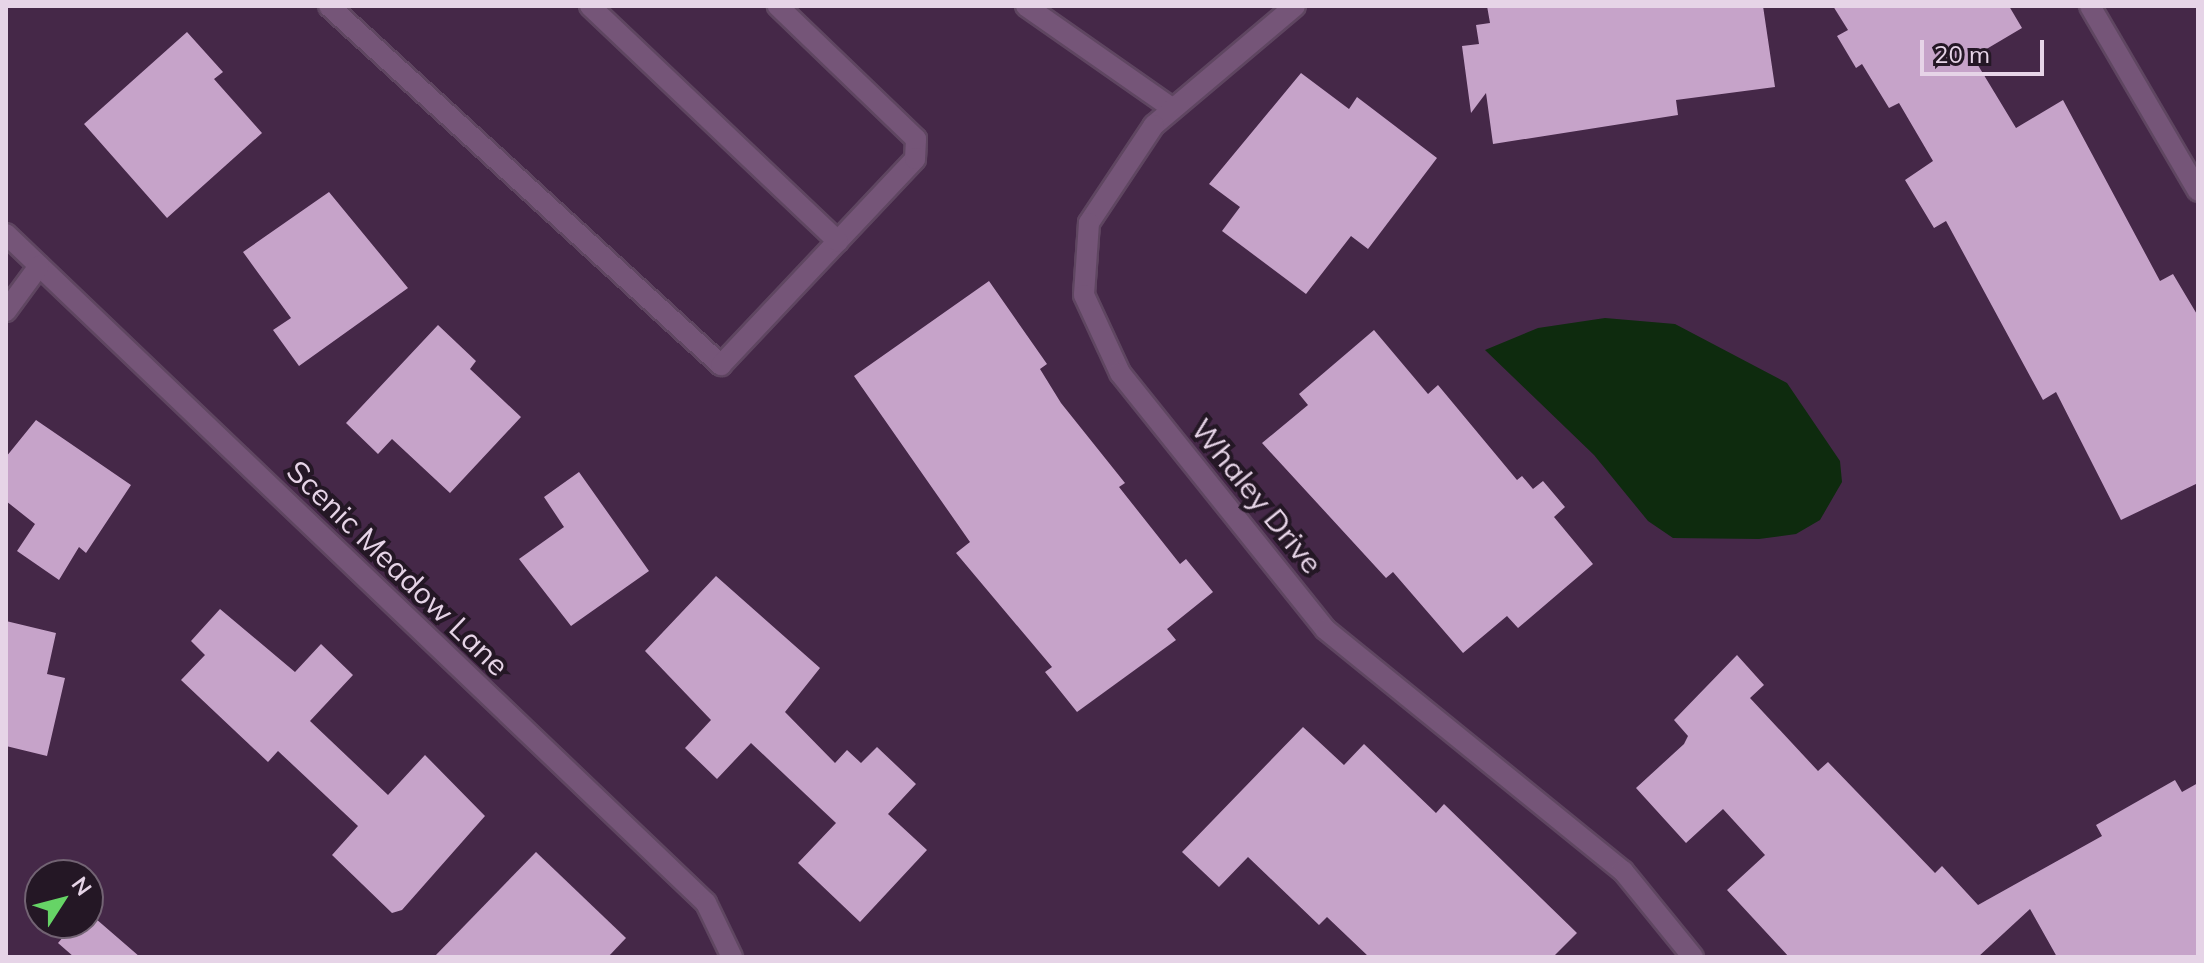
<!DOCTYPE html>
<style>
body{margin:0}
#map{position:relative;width:2204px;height:963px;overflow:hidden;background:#452848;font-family:Mulish,sans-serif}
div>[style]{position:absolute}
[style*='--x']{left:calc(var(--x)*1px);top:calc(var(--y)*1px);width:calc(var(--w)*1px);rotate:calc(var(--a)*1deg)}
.water>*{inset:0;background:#0e2b0e}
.building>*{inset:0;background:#c6a3c9}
.roads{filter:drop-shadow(2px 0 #5f4661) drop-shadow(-2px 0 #5f4661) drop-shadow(0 2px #5f4661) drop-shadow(0 -2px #5f4661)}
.service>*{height:20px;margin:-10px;padding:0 10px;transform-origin:10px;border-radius:10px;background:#755578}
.minor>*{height:20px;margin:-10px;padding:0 10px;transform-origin:10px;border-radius:10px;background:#755578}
span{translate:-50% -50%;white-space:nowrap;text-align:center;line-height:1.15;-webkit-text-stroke:8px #241725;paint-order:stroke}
.street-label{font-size:30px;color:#e6d4e7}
.frame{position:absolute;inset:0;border:8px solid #e6d4e7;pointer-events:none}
.north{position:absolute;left:24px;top:859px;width:80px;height:80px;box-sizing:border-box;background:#241725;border:2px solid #726373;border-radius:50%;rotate:54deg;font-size:22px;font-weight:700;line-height:32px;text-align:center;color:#e6d4e7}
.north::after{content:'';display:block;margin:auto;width:28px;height:36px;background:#66d466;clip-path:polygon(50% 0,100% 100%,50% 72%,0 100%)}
.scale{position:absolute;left:1920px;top:40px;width:124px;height:36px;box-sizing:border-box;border:4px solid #e6d4e7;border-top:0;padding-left:10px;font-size:24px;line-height:28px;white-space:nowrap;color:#e6d4e7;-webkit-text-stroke:6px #241725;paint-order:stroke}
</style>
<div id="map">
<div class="water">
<div style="clip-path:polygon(1605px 318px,1675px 324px,1787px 383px,1840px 461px,1842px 482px,1820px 520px,1796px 534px,1759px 539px,1673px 538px,1648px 521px,1594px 455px,1485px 350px,1538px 328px)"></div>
</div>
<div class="building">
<div style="clip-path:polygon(1487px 6px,1763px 6px,1775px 87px,1676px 100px,1678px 115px,1493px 144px,1486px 93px,1471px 113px,1462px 46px,1479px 44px,1476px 25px,1490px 23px)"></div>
<div style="clip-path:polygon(1833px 6px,2009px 6px,2022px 28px,1973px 57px,2016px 128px,2063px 100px,2160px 281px,2173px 274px,2198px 316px,2198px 483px,2121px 520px,2056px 392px,2043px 400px,1946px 221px,1934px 228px,1905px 180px,1933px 161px,1899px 103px,1889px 108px,1862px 64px,1856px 68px,1837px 36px,1848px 30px)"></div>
<div style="clip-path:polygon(187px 32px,223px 72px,214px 79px,262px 133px,167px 218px,84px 124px)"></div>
<div style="clip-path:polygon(1301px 73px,1349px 109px,1357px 97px,1437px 158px,1368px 249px,1351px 236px,1306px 294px,1222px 231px,1240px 207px,1209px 184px)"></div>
<div style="clip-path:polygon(329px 192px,408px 288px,299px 366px,273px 330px,291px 318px,243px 252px)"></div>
<div style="clip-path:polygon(989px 281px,1047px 364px,1040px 369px,1061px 403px,1125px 483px,1119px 487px,1180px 564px,1186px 559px,1213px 592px,1167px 629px,1176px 640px,1077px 712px,1045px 672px,1052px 667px,956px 553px,970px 542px,854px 376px)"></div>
<div style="clip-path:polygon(438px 325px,476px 361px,470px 369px,521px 417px,450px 493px,392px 439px,378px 454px,346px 423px)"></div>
<div style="clip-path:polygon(1374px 330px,1428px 394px,1438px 385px,1517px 480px,1522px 476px,1533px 489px,1543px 481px,1565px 507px,1554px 517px,1593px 564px,1518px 628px,1507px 616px,1463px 653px,1393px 572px,1386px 578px,1262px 443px,1308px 405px,1299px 394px)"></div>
<div style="clip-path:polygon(36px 420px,131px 485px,86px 553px,79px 547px,59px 580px,17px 551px,35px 524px,6px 501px,6px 457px)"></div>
<div style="clip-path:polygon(579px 472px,649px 571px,571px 626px,519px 559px,564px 527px,544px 497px)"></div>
<div style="clip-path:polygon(716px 576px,820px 668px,785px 712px,835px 763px,847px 750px,861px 763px,877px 747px,916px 784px,888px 814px,927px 850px,860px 922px,798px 863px,836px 823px,751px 743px,717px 779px,685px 748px,711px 720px,645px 651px)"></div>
<div style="clip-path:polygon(220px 609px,295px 672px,321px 644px,353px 675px,310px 721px,388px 795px,425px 755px,485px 816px,402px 910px,392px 913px,332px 855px,358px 826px,278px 751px,268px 762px,181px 680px,205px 655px,191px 641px)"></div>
<div style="clip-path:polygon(6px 621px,56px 633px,47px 674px,65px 678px,47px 756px,6px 746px)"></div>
<div style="clip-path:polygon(1737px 655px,1764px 685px,1750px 698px,1818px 771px,1828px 762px,1935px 873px,1942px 866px,1978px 905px,2102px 836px,2096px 825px,2175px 780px,2182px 792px,2198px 783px,2198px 957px,2057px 957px,2030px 909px,1978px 957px,1789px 957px,1727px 890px,1765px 855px,1723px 809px,1686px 843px,1636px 788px,1684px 744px,1688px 736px,1674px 720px)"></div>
<div style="clip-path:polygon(1303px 727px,1344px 765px,1364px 744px,1436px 813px,1444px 804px,1577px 933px,1553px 957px,1369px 957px,1327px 917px,1319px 925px,1248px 857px,1219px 887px,1182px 852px)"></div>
<div style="clip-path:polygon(536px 852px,626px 938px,608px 957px,434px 957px)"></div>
<div style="clip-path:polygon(88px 912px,140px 957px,74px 957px,58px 943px,75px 923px,88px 923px)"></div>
</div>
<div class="roads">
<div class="service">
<div style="--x:329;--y:6;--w:532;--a:42.48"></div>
<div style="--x:721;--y:365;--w:283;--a:-46.7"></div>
<div style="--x:915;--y:159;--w:20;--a:-87"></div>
<div style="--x:916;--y:139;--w:192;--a:-136.1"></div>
<div style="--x:590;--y:6;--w:342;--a:43.5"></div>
<div style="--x:1026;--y:6;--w:179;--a:35"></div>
</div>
<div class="minor">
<div style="--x:1295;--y:6;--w:185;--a:139.8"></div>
<div style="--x:1154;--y:125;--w:118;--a:123.6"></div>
<div style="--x:1089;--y:223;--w:72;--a:94"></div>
<div style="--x:1084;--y:295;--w:86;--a:65.2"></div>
<div style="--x:1120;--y:373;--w:328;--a:51.3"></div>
<div style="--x:1325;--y:629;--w:384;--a:39.1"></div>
<div style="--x:1623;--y:871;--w:111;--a:50.9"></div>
<div style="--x:2090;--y:6;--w:214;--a:59.7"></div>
<div style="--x:6;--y:234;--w:968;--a:43.7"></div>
<div style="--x:706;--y:903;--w:60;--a:64.3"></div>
<div style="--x:6;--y:311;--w:56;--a:-53.7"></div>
</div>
</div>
<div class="street-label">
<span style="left:1257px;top:496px;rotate:51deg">Whaley Drive</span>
<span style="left:398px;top:568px;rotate:44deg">Scenic Meadow Lane</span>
</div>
<div class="frame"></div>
<div class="north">N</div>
<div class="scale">20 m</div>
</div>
